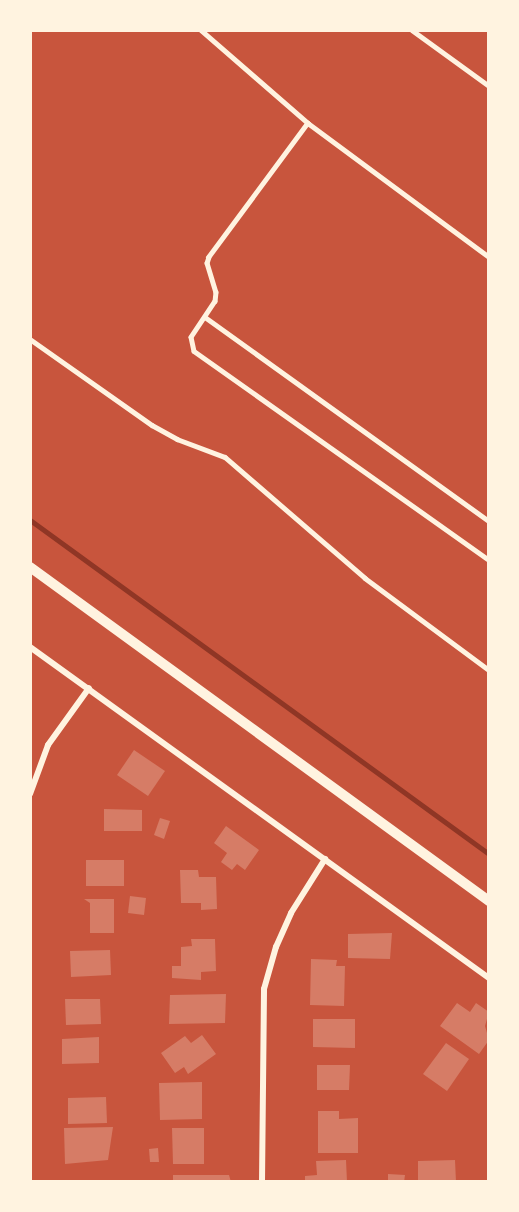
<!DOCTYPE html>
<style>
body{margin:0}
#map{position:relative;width:519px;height:1212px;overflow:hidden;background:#c8553d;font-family:Quicksand,sans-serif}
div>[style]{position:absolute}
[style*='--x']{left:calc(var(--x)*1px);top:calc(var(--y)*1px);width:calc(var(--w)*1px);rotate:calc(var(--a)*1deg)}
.stream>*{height:5px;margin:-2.5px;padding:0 2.5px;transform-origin:2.5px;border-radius:2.5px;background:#8f3625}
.building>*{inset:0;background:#d67c66}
.service>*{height:4.5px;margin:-2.25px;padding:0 2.25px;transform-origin:2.25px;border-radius:2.25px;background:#fff3e0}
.minor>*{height:6px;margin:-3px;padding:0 3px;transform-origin:3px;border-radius:3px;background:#fff3e0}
.tertiary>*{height:10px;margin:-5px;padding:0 5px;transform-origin:5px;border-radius:5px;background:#fff3e0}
span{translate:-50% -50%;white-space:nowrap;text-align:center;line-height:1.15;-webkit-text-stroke:6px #fff3e0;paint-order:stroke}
.frame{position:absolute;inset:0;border:32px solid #fff3e0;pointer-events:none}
</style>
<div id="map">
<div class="stream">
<div style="--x:30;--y:520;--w:568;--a:36.04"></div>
</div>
<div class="building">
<div style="clip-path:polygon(134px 750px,165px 771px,148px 796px,117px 775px)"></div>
<div style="clip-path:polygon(104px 809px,142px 810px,142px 831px,104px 831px)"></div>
<div style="clip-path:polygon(160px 818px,170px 821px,164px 839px,154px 835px)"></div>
<div style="clip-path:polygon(226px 826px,259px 850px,245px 870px,237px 864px,232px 870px,221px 862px,227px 853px,214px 843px)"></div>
<div style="clip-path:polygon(86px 860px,124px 860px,124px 886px,86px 886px)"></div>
<div style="clip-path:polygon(180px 870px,198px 870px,199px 877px,216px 877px,217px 909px,201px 910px,201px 903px,181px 903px)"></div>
<div style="clip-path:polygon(130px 896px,146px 898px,144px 915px,128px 913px)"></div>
<div style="clip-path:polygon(84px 899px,114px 899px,114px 933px,90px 933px,90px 903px)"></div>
<div style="clip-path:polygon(392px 933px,390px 959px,348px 958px,348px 934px)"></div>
<div style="clip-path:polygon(191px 939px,215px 939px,216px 971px,201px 972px,201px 980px,172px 978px,172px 966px,181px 966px,181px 947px,192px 946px)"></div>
<div style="clip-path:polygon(110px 950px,111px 975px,71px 977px,70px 951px)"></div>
<div style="clip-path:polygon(311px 959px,337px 960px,336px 966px,345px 966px,344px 1006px,310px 1005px)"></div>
<div style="clip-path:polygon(226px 994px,225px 1023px,169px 1024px,170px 995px)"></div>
<div style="clip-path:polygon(65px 999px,100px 999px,101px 1024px,66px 1025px)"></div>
<div style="clip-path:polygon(457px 1003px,470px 1012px,476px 1003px,489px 1012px,485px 1026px,489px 1040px,479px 1054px,440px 1026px)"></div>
<div style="clip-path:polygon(313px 1019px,355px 1019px,355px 1048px,313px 1047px)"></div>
<div style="clip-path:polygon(202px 1035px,216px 1054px,188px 1074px,184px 1067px,175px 1073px,161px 1053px,185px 1036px,191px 1043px)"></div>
<div style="clip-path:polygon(99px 1037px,99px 1063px,62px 1064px,62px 1039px)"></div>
<div style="clip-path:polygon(446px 1043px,469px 1059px,447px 1091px,423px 1074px)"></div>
<div style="clip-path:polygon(317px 1065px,350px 1065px,349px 1090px,317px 1090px)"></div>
<div style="clip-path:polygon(202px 1082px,202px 1119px,160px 1120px,159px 1083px)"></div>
<div style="clip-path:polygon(106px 1097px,107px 1123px,68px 1124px,68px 1098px)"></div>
<div style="clip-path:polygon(318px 1111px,339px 1111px,339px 1119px,358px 1118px,358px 1153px,318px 1153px)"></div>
<div style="clip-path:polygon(113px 1127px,108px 1160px,65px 1164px,64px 1128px)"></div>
<div style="clip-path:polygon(172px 1128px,204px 1128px,204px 1164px,173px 1164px)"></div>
<div style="clip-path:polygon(158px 1148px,159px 1162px,150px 1162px,149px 1149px)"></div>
<div style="clip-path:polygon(346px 1160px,347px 1182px,305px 1182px,305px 1176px,317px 1175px,316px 1161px)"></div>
<div style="clip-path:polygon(455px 1160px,456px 1182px,418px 1182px,418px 1161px)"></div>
<div style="clip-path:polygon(388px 1174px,405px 1175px,404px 1182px,388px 1182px)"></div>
<div style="clip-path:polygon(173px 1175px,229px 1175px,231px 1182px,173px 1182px)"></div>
</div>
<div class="service">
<div style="--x:201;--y:30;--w:142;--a:41"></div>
<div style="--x:308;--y:123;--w:167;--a:126.5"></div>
<div style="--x:209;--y:257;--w:6;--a:108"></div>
<div style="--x:207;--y:263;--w:30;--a:73"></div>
<div style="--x:216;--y:292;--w:9;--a:96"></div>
<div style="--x:215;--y:301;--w:43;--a:123.7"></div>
<div style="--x:191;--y:337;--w:14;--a:78"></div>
<div style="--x:194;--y:351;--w:362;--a:35.3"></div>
<div style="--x:412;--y:30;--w:95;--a:36"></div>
<div style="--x:308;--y:123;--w:225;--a:36.5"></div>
<div style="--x:205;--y:317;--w:350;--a:35.7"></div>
<div style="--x:30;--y:339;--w:149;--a:35.2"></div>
<div style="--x:152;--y:425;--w:29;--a:29"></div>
<div style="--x:177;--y:439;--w:51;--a:20.6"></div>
<div style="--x:225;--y:457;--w:185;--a:40.8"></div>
<div style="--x:365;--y:578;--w:154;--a:36.6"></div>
</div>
<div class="minor">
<div style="--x:30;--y:647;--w:566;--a:35.8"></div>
<div style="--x:30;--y:794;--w:52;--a:-69.8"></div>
<div style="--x:48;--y:745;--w:70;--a:-54.3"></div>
<div style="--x:262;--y:1182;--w:193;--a:-89.4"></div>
<div style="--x:264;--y:989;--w:44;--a:-74.1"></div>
<div style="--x:276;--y:947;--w:37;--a:-66"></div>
<div style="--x:291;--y:913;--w:64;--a:-57.8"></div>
</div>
<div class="tertiary">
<div style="--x:30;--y:567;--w:568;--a:36.04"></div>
</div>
<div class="frame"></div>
</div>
